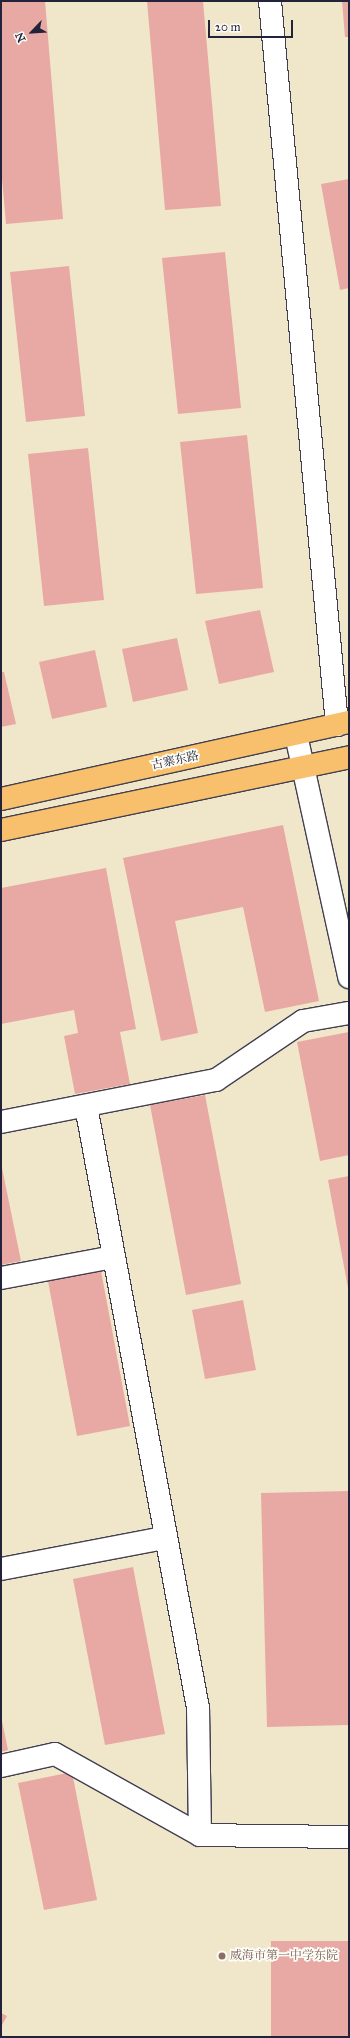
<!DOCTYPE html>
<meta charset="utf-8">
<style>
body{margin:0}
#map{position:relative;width:350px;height:2038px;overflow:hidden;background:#f0e6ca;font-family:"IM FELL Great Primer","Noto Serif SC",serif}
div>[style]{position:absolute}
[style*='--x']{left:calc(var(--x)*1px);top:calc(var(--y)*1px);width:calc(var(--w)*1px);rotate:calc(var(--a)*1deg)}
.building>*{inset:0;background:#e8a9a5}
.roads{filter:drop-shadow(1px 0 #413f50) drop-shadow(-1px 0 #413f50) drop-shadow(0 1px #413f50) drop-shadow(0 -1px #413f50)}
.minor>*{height:22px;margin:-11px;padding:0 11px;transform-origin:11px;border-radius:11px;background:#fff}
.major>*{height:22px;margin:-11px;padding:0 11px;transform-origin:11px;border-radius:11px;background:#f8bf6c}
.dots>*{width:11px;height:11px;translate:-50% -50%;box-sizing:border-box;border:2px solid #fdfcf7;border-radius:50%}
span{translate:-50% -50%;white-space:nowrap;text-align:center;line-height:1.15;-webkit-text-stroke:3.5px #fdfcf7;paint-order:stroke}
.street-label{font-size:12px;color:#22223b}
.education-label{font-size:12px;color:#785e54}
.left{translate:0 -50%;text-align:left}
.frame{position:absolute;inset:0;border:2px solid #22223b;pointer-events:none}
.north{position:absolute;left:12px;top:12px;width:40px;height:40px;-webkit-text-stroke:3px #fdfcf7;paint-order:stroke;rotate:245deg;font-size:11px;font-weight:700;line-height:16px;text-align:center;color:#22223b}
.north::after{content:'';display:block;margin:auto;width:14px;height:18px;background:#22223b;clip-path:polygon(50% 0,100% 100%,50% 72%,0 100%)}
.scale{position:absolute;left:208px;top:20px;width:85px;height:18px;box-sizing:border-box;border:2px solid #22223b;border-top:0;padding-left:5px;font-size:12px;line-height:14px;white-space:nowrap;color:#22223b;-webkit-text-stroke:3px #fdfcf7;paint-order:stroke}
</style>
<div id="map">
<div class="building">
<div style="clip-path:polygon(1px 1px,45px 1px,63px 219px,6px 224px,1px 167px)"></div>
<div style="clip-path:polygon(147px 1px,203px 1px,221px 206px,165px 210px)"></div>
<div style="clip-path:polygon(342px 1px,349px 1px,349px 37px,345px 37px)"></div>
<div style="clip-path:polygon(349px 179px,349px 288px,340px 290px,321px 184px)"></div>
<div style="clip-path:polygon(225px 252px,241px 408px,178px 414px,162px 258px)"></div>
<div style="clip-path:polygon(69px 266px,85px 416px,26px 422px,10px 272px)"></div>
<div style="clip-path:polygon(247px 435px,263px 588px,196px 594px,180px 442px)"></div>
<div style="clip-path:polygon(88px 448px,104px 600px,44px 606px,28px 454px)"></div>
<div style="clip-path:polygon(260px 610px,274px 672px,219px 684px,205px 621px)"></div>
<div style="clip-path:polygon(177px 638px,188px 690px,133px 702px,122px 649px)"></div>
<div style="clip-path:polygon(95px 650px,107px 707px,52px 719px,39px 662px)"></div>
<div style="clip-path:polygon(1px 672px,4px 672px,16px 724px,1px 727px)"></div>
<div style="clip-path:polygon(283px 825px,319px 1001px,265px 1012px,243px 907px,175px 921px,198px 1033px,161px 1041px,123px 858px)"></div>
<div style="clip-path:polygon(106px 868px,136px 1029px,120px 1032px,130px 1084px,75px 1094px,64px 1036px,78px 1033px,74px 1010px,1px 1024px,1px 888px)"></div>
<div style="clip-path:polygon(349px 1032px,349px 1155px,320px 1161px,297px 1042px)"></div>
<div style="clip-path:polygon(205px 1095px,241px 1284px,186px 1295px,150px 1105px)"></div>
<div style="clip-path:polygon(1px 1163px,21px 1261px,1px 1265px)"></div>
<div style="clip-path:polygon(349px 1176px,349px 1287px,348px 1288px,328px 1180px)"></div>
<div style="clip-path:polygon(101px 1271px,130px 1426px,77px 1436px,48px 1281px)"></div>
<div style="clip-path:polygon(243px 1300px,256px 1370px,205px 1379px,192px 1310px)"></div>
<div style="clip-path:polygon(349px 1491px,349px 1725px,267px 1727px,261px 1493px)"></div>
<div style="clip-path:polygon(133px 1567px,165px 1734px,105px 1745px,73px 1579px)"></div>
<div style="clip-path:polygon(1px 1716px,8px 1750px,1px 1752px)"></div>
<div style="clip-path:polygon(72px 1772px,97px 1900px,44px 1910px,18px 1783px)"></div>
<div style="clip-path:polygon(271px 1941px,349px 1941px,349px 2037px,271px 2037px)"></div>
<div style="clip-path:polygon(1px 2013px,7px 2016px,1px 2027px)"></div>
</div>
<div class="roads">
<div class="minor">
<div style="--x:270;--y:1;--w:727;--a:84.71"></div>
<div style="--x:296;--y:735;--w:248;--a:77.6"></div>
<div style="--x:86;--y:1106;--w:612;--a:79.46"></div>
<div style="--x:198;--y:1708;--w:127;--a:89.1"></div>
<div style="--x:1;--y:1122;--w:219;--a:-11.1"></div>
<div style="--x:216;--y:1080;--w:105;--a:-34.1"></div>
<div style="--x:303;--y:1021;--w:47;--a:-9.9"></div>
<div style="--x:1;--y:1278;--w:114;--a:-10.6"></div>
<div style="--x:1;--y:1569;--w:166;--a:-10.8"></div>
<div style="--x:1;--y:1766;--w:55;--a:-12.5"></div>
<div style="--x:55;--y:1754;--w:166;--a:29.2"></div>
<div style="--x:200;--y:1835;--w:149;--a:0.8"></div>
</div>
<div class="major">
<div style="--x:1;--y:799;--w:356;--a:-12.5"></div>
<div style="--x:1;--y:830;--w:356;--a:-11.8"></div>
</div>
</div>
<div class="dots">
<div style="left:222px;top:1956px;background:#8d6e63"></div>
</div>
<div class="street-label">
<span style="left:175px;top:761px;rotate:-12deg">古寨东路</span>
</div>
<div class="education-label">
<span class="left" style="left:230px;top:1956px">威海市第一中学东院</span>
</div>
<div class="frame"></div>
<div class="north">N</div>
<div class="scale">20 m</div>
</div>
